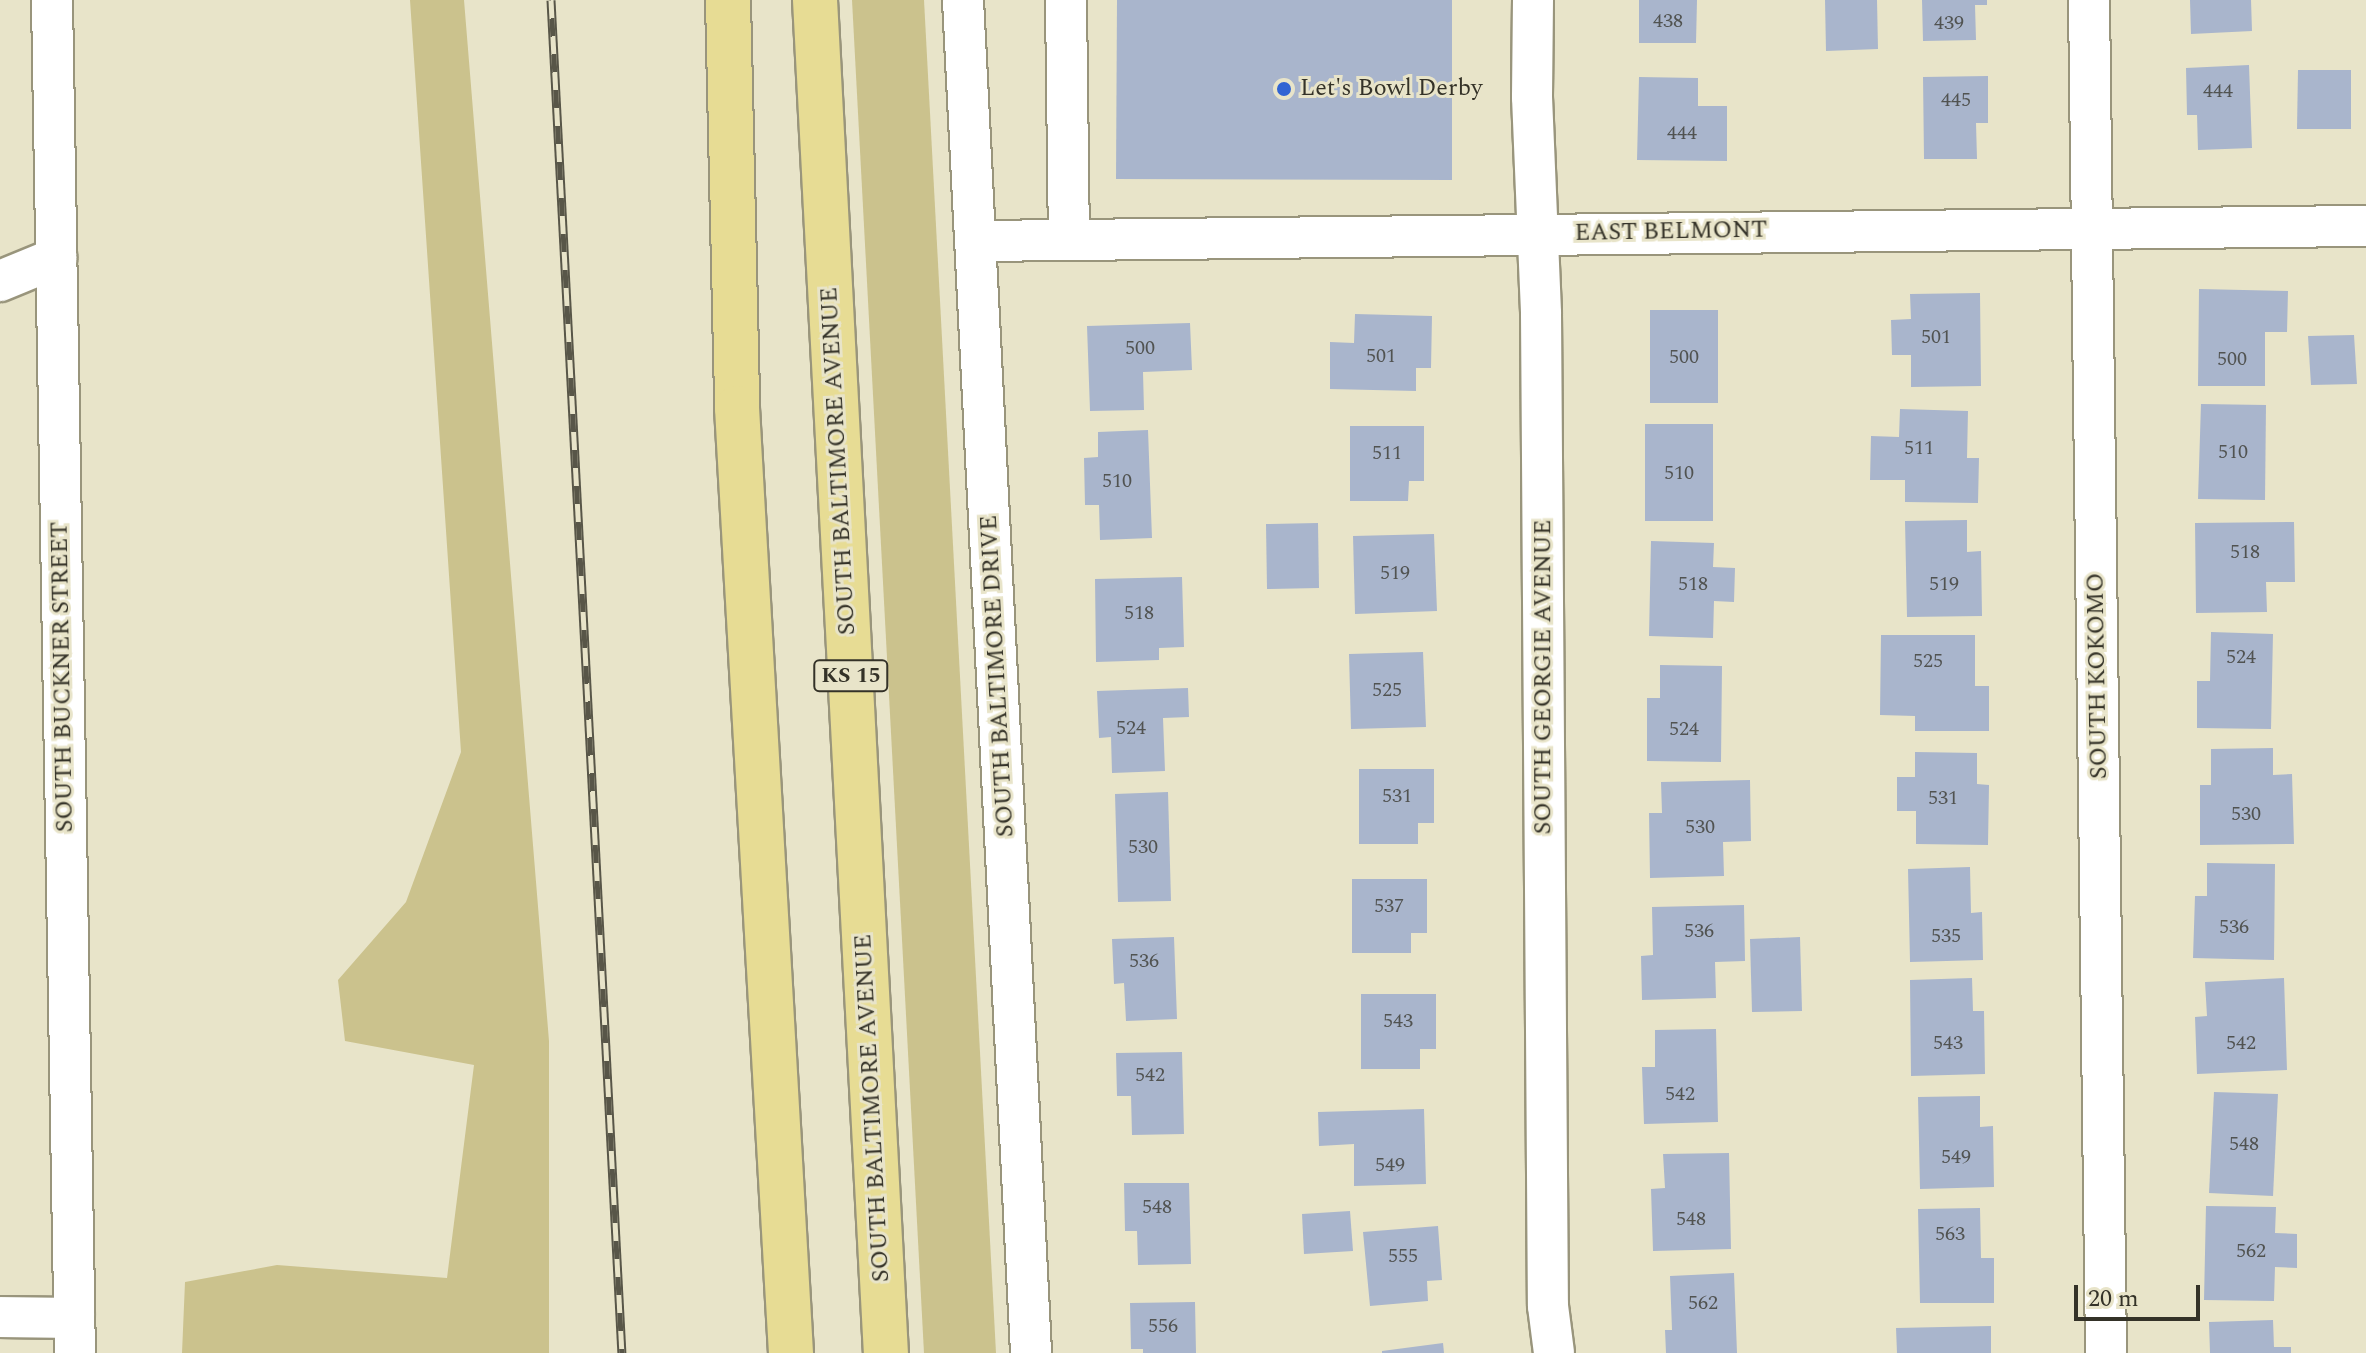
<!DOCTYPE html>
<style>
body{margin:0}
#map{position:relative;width:2366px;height:1353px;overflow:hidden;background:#e8e4c9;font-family:Spectral,serif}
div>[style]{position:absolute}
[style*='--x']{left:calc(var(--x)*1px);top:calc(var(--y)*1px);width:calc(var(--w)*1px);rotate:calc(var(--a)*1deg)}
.green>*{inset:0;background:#cbc28d}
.building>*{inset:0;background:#a9b5cc}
.roads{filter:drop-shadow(2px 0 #99957c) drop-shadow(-2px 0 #99957c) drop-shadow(0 2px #99957c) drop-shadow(0 -2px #99957c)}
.minor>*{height:40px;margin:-20px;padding:0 20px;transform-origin:20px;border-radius:20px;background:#fff}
.major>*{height:44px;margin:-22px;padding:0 22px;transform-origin:22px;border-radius:22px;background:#e7dc94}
.rail>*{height:9px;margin-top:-4.5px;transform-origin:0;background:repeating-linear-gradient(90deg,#e8e4c9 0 18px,#585648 0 36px);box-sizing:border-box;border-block:2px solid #585648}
.dots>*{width:22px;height:22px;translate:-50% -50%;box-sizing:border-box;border:4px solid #e8e4c9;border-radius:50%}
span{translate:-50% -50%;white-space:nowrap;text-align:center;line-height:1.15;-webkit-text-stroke:6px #e8e4c9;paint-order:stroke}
.number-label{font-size:20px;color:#515351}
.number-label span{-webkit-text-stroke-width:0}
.shield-label span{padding:2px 6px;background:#e8e4c9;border:2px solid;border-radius:6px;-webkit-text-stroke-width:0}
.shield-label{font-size:22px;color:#343228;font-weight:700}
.poi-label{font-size:24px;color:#343228}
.left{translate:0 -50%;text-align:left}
.street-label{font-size:24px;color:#343228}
.scale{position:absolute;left:2074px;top:1285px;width:126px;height:36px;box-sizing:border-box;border:4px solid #343228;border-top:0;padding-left:10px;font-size:24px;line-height:28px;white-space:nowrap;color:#343228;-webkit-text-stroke:6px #e8e4c9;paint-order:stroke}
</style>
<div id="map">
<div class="green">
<div style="clip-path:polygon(410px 0,464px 0,549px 1041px,549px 1353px,182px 1353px,185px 1282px,277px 1265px,447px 1278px,474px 1065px,345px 1041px,338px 980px,406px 902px,461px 752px)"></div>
<div style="clip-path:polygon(852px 0,924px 0,996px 1353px,924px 1353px)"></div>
</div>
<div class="building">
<div style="clip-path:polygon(1117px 0,1452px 0,1452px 180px,1116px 179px)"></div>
<div style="clip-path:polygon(1639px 0,1697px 0,1696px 43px,1639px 43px)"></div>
<div style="clip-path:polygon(1825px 0,1877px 0,1878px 49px,1826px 51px)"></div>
<div style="clip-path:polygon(1922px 0,1987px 0,1987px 5px,1975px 5px,1976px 40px,1923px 41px)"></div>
<div style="clip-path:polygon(2190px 0,2251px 0,2252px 31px,2191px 34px)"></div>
<div style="clip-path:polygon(2249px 65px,2252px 148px,2198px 150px,2197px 115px,2187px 115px,2186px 68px)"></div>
<div style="clip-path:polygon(2298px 70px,2351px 70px,2351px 129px,2297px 129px)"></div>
<div style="clip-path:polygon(1988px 76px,1988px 123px,1976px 123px,1977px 159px,1924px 159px,1923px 77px)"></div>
<div style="clip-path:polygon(1639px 77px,1698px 78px,1698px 106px,1727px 106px,1727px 161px,1637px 160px)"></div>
<div style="clip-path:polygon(2199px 289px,2288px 291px,2287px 332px,2265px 332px,2265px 386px,2198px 386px)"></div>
<div style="clip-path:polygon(1980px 293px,1981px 386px,1911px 387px,1911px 355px,1892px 355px,1891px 320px,1911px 319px,1910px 294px)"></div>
<div style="clip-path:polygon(1650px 310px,1718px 310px,1718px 403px,1650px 403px)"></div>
<div style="clip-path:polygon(1355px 314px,1432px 316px,1431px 368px,1416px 368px,1416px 391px,1330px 389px,1330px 342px,1354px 343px)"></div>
<div style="clip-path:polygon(1190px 323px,1192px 370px,1143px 372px,1144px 410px,1090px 411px,1087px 326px)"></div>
<div style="clip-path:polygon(2354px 335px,2357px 384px,2311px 385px,2308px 336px)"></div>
<div style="clip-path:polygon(2201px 404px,2266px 405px,2265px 500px,2198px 499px)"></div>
<div style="clip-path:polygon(1900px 409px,1968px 411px,1967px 458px,1979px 458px,1978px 503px,1905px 502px,1905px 480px,1870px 480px,1871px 436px,1899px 437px)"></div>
<div style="clip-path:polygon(1645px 424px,1713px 424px,1713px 521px,1645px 521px)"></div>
<div style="clip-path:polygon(1350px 426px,1424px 426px,1424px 481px,1409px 481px,1408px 501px,1350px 501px)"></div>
<div style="clip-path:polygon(1148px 430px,1152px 538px,1100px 540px,1099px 505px,1085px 505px,1084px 458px,1098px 457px,1098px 432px)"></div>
<div style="clip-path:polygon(1967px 520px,1967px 552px,1981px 551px,1982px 616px,1907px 617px,1905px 521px)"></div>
<div style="clip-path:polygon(2294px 522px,2295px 582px,2266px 582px,2267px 612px,2196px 613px,2195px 523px)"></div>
<div style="clip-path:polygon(1318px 523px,1319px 588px,1267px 589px,1266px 524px)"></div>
<div style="clip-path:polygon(1434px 534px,1437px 611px,1355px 614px,1353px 536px)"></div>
<div style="clip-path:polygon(1651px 541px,1714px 543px,1713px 567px,1735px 568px,1734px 602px,1714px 601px,1713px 638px,1649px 636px)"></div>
<div style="clip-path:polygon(1182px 577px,1184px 647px,1159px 648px,1159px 660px,1096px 662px,1095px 579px)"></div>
<div style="clip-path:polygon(2211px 632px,2273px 634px,2271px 729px,2197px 728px,2197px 681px,2210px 681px)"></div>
<div style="clip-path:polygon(1881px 635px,1975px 635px,1975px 686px,1989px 686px,1989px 731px,1915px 731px,1915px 716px,1880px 715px)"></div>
<div style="clip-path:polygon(1423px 652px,1426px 727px,1351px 729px,1349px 654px)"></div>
<div style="clip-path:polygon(1660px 665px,1722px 666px,1721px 762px,1647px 761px,1647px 698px,1660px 698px)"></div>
<div style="clip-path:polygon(1188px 688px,1189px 717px,1163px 718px,1165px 771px,1112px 773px,1111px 737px,1099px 738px,1097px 691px)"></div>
<div style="clip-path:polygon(2273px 748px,2273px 775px,2292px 774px,2294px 844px,2200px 845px,2200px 785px,2211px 785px,2211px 749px)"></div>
<div style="clip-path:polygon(1915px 752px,1977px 753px,1977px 784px,1989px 785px,1988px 845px,1916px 844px,1916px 811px,1897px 811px,1897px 777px,1915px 777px)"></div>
<div style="clip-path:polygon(1359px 769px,1434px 769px,1434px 823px,1418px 823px,1418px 844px,1359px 844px)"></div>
<div style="clip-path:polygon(1750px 780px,1751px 841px,1723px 842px,1724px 876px,1650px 878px,1649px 813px,1662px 813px,1661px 782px)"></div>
<div style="clip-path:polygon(1168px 792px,1171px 901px,1118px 902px,1115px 794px)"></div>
<div style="clip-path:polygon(2207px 863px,2275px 864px,2274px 960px,2193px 958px,2195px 896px,2207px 896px)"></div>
<div style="clip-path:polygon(1970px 867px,1971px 913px,1982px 912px,1983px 960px,1910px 962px,1908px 869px)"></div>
<div style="clip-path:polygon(1352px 879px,1427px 879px,1427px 933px,1411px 933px,1411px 953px,1352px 953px)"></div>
<div style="clip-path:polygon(1744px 905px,1745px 961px,1715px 962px,1716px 998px,1642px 1000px,1641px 956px,1653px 955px,1652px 907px)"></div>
<div style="clip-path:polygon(1174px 937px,1177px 1019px,1126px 1021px,1124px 983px,1114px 984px,1112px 939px)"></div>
<div style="clip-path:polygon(1800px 937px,1802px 1011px,1752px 1012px,1750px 939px)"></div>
<div style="clip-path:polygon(1972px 978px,1973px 1011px,1984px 1011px,1985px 1074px,1911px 1076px,1910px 980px)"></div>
<div style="clip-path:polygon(2284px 978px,2287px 1070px,2197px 1074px,2195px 1017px,2207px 1016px,2205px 982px)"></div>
<div style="clip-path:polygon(1361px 994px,1436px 994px,1436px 1049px,1420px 1049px,1420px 1069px,1361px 1069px)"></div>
<div style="clip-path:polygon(1716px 1029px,1718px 1122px,1644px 1124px,1642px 1067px,1655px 1067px,1655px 1030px)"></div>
<div style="clip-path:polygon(1182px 1052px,1184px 1134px,1132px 1135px,1131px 1096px,1117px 1096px,1116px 1053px)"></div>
<div style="clip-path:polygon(2214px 1092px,2278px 1094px,2273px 1196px,2209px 1193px)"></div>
<div style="clip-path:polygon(1980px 1096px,1980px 1127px,1993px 1126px,1994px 1187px,1920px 1189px,1918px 1097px)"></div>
<div style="clip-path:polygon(1424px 1109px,1426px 1184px,1354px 1186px,1354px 1144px,1319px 1146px,1318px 1112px)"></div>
<div style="clip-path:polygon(1729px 1153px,1731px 1249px,1653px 1251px,1651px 1189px,1665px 1188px,1663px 1154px)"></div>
<div style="clip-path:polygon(1124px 1183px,1189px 1183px,1191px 1264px,1138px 1265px,1137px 1231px,1125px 1231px)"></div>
<div style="clip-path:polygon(2206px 1206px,2276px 1207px,2275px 1233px,2297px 1234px,2297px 1268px,2275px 1267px,2274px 1301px,2204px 1300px)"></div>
<div style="clip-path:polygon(1980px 1208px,1981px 1258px,1994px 1258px,1994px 1303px,1920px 1303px,1918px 1209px)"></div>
<div style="clip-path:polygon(1350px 1211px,1353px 1251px,1304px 1254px,1302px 1214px)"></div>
<div style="clip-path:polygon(1438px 1226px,1442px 1280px,1427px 1281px,1428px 1301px,1370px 1306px,1363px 1232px)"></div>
<div style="clip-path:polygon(1734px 1273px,1737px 1353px,1666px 1353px,1665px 1330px,1672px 1330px,1670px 1276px)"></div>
<div style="clip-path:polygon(1195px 1302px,1196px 1353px,1143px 1353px,1143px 1349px,1131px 1349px,1130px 1303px)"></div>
<div style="clip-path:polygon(2273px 1320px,2274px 1347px,2291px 1347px,2291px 1353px,2210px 1353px,2209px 1322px)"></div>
<div style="clip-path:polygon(1991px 1326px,1991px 1353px,1897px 1353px,1896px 1328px)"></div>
<div style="clip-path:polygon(1443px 1343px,1444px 1353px,1382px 1353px,1382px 1351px)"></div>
</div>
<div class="roads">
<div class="minor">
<div style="--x:52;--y:0;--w:1353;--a:89.03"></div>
<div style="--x:963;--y:0;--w:1355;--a:87.12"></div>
<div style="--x:1066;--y:0;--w:240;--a:89.3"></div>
<div style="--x:1533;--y:0;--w:97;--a:90.6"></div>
<div style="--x:1532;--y:97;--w:217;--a:87.6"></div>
<div style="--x:1541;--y:314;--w:992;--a:89.6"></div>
<div style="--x:1548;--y:1306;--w:47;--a:82.7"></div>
<div style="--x:2089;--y:0;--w:1353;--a:89.28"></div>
<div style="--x:977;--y:241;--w:1389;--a:-0.62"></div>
<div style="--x:0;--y:281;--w:61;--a:-22.3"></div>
<div style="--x:0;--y:1317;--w:74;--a:0.8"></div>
</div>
<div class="major">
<div style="--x:728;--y:0;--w:408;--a:88.7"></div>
<div style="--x:737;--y:408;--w:947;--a:86.73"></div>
<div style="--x:815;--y:0;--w:1355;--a:87"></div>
</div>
</div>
<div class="rail">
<div style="--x:551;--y:0;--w:1355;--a:87"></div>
</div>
<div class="dots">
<div style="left:1284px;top:89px;background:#3164d3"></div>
</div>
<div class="number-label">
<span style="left:1668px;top:21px">438</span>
<span style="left:1949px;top:23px">439</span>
<span style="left:2218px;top:91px">444</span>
<span style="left:1956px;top:100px">445</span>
<span style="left:1682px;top:133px">444</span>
<span style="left:1936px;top:337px">501</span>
<span style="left:1140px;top:348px">500</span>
<span style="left:1381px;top:356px">501</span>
<span style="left:1684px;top:357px">500</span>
<span style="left:2232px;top:359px">500</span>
<span style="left:1919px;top:448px">511</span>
<span style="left:2233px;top:452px">510</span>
<span style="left:1387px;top:453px">511</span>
<span style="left:1679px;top:473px">510</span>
<span style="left:1117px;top:481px">510</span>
<span style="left:2245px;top:552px">518</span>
<span style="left:1395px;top:573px">519</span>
<span style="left:1693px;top:584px">518</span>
<span style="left:1944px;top:584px">519</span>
<span style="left:1139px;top:613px">518</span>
<span style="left:2241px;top:657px">524</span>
<span style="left:1928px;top:661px">525</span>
<span style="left:1387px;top:690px">525</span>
<span style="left:1131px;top:728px">524</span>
<span style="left:1684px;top:729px">524</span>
<span style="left:1397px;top:796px">531</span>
<span style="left:1943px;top:798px">531</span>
<span style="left:2246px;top:814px">530</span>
<span style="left:1700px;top:827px">530</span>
<span style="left:1143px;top:847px">530</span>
<span style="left:1389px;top:906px">537</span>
<span style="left:2234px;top:927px">536</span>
<span style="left:1699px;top:931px">536</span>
<span style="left:1946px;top:936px">535</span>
<span style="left:1144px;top:961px">536</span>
<span style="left:1398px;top:1021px">543</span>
<span style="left:1948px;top:1043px">543</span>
<span style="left:2241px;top:1043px">542</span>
<span style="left:1150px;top:1075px">542</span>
<span style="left:1680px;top:1094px">542</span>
<span style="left:2244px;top:1144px">548</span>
<span style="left:1956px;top:1157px">549</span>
<span style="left:1390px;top:1165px">549</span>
<span style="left:1157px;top:1207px">548</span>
<span style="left:1691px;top:1219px">548</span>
<span style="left:1950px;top:1234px">563</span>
<span style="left:2251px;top:1251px">562</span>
<span style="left:1403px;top:1256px">555</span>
<span style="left:1703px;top:1303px">562</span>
<span style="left:1163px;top:1326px">556</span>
</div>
<div class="shield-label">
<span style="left:851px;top:676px">KS 15</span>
</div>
<div class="poi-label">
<span class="left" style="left:1300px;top:89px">Let's Bowl Derby</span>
</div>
<div class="street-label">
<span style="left:1671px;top:232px;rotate:-1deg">EAST BELMONT</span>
<span style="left:839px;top:461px;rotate:-93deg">SOUTH BALTIMORE AVENUE</span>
<span style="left:998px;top:676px;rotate:-93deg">SOUTH BALTIMORE DRIVE</span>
<span style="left:2098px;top:676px;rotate:-91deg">SOUTH KOKOMO</span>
<span style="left:63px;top:677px;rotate:-91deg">SOUTH BUCKNER STREET</span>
<span style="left:1544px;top:677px;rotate:-90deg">SOUTH GEORGIE AVENUE</span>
<span style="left:873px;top:1108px;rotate:-93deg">SOUTH BALTIMORE AVENUE</span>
</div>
<div class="scale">20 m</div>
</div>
